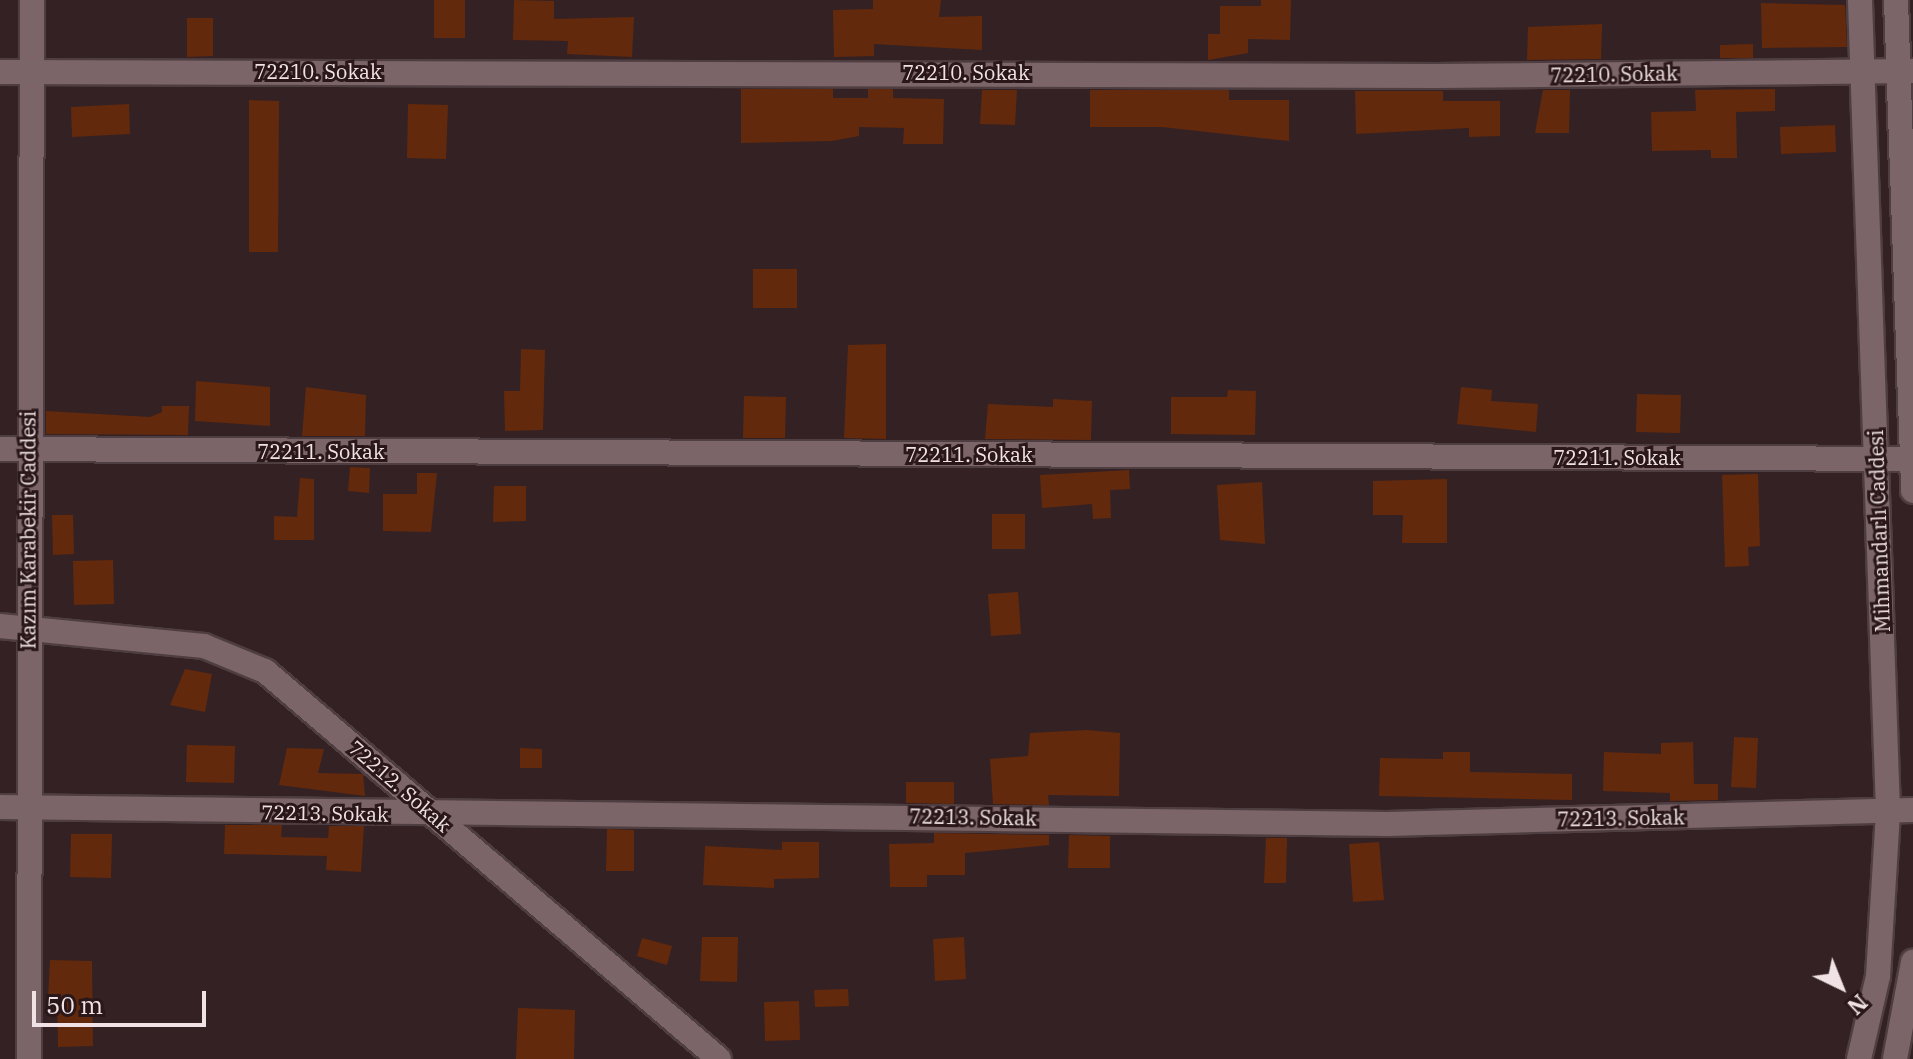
<!DOCTYPE html>
<meta charset="utf-8">
<style>
body{margin:0}
#map{position:relative;width:1913px;height:1059px;overflow:hidden;background:#342124;font-family:"IBM Plex Serif",serif}
div>[style]{position:absolute}
[style*='--x']{left:calc(var(--x)*1px);top:calc(var(--y)*1px);width:calc(var(--w)*1px);rotate:calc(var(--a)*1deg)}
.building>*{inset:0;background:#63290c}
.roads{filter:drop-shadow(2px 0 #4e3e41) drop-shadow(-2px 0 #4e3e41) drop-shadow(0 2px #4e3e41) drop-shadow(0 -2px #4e3e41)}
.minor>*{height:24px;margin:-12px;padding:0 12px;transform-origin:12px;border-radius:12px;background:#7c6568}
span{translate:-50% -50%;white-space:nowrap;text-align:center;line-height:1.15;-webkit-text-stroke:6px #2a171a;paint-order:stroke}
.street-label{font-size:20px;color:#f1e3e5}
.north{position:absolute;left:1801px;top:947px;width:80px;height:80px;-webkit-text-stroke:6px #2a171a;paint-order:stroke;rotate:137deg;font-size:22px;font-weight:700;line-height:32px;text-align:center;color:#f1e3e5}
.north::after{content:'';display:block;margin:auto;width:28px;height:36px;background:#f1e3e5;clip-path:polygon(50% 0,100% 100%,50% 72%,0 100%)}
.scale{position:absolute;left:32px;top:991px;width:174px;height:36px;box-sizing:border-box;border:4px solid #f1e3e5;border-top:0;padding-left:10px;font-size:24px;line-height:28px;white-space:nowrap;color:#f1e3e5;-webkit-text-stroke:6px #2a171a;paint-order:stroke}
</style>
<div id="map">
<div class="building">
<div style="clip-path:polygon(434px 0,465px 0,465px 38px,434px 38px)"></div>
<div style="clip-path:polygon(514px 0,554px 1px,554px 19px,634px 17px,632px 57px,567px 54px,568px 41px,513px 40px)"></div>
<div style="clip-path:polygon(873px 0,941px 0,939px 17px,982px 16px,982px 50px,874px 44px,874px 56px,834px 57px,833px 10px,873px 9px)"></div>
<div style="clip-path:polygon(1261px 0,1291px 0,1290px 40px,1248px 39px,1248px 53px,1208px 60px,1208px 34px,1220px 34px,1220px 6px,1261px 6px)"></div>
<div style="clip-path:polygon(1761px 3px,1845px 5px,1847px 47px,1762px 48px)"></div>
<div style="clip-path:polygon(187px 18px,213px 18px,213px 56px,187px 57px)"></div>
<div style="clip-path:polygon(1602px 24px,1601px 59px,1527px 60px,1528px 27px)"></div>
<div style="clip-path:polygon(1753px 44px,1753px 58px,1720px 58px,1720px 45px)"></div>
<div style="clip-path:polygon(741px 89px,833px 89px,833px 98px,868px 98px,868px 89px,893px 89px,893px 98px,944px 99px,943px 144px,903px 144px,904px 128px,859px 127px,859px 136px,832px 141px,741px 143px)"></div>
<div style="clip-path:polygon(1775px 89px,1775px 111px,1736px 112px,1737px 158px,1711px 158px,1711px 150px,1652px 151px,1651px 112px,1696px 111px,1695px 90px)"></div>
<div style="clip-path:polygon(982px 90px,1017px 90px,1015px 125px,980px 124px)"></div>
<div style="clip-path:polygon(1090px 90px,1229px 90px,1229px 100px,1289px 100px,1289px 141px,1162px 127px,1090px 127px)"></div>
<div style="clip-path:polygon(1543px 90px,1570px 90px,1569px 133px,1535px 133px)"></div>
<div style="clip-path:polygon(1355px 91px,1443px 91px,1443px 101px,1500px 101px,1500px 136px,1469px 137px,1469px 128px,1356px 134px)"></div>
<div style="clip-path:polygon(249px 100px,279px 101px,278px 252px,249px 252px)"></div>
<div style="clip-path:polygon(129px 104px,130px 134px,72px 137px,71px 107px)"></div>
<div style="clip-path:polygon(408px 104px,448px 105px,446px 159px,407px 158px)"></div>
<div style="clip-path:polygon(1835px 125px,1836px 152px,1781px 154px,1780px 127px)"></div>
<div style="clip-path:polygon(753px 269px,797px 269px,797px 308px,753px 308px)"></div>
<div style="clip-path:polygon(886px 344px,886px 439px,844px 438px,848px 345px)"></div>
<div style="clip-path:polygon(521px 349px,545px 350px,543px 430px,505px 431px,504px 391px,520px 391px)"></div>
<div style="clip-path:polygon(196px 381px,270px 387px,270px 426px,195px 421px)"></div>
<div style="clip-path:polygon(306px 387px,366px 395px,365px 436px,302px 436px)"></div>
<div style="clip-path:polygon(1461px 387px,1492px 390px,1491px 401px,1538px 404px,1536px 432px,1457px 424px)"></div>
<div style="clip-path:polygon(1228px 390px,1256px 391px,1255px 435px,1171px 434px,1171px 397px,1227px 397px)"></div>
<div style="clip-path:polygon(1637px 394px,1681px 395px,1680px 433px,1636px 432px)"></div>
<div style="clip-path:polygon(744px 396px,786px 397px,785px 438px,743px 438px)"></div>
<div style="clip-path:polygon(1053px 399px,1092px 401px,1091px 440px,985px 439px,988px 404px,1053px 407px)"></div>
<div style="clip-path:polygon(162px 406px,189px 406px,188px 435px,46px 434px,46px 411px,150px 417px,162px 412px)"></div>
<div style="clip-path:polygon(350px 467px,370px 468px,369px 493px,348px 491px)"></div>
<div style="clip-path:polygon(1129px 470px,1130px 489px,1110px 490px,1111px 518px,1093px 519px,1092px 504px,1042px 508px,1040px 475px)"></div>
<div style="clip-path:polygon(417px 473px,437px 473px,431px 532px,383px 531px,383px 494px,417px 494px)"></div>
<div style="clip-path:polygon(1758px 474px,1760px 546px,1748px 547px,1749px 566px,1725px 567px,1722px 475px)"></div>
<div style="clip-path:polygon(300px 478px,314px 479px,314px 540px,274px 540px,274px 516px,297px 517px)"></div>
<div style="clip-path:polygon(1447px 479px,1447px 543px,1402px 543px,1403px 515px,1373px 515px,1373px 481px)"></div>
<div style="clip-path:polygon(1262px 482px,1265px 544px,1220px 540px,1217px 485px)"></div>
<div style="clip-path:polygon(494px 486px,526px 486px,526px 521px,493px 522px)"></div>
<div style="clip-path:polygon(992px 514px,1025px 514px,1025px 549px,992px 549px)"></div>
<div style="clip-path:polygon(52px 515px,73px 515px,74px 554px,53px 555px)"></div>
<div style="clip-path:polygon(113px 560px,114px 604px,74px 605px,73px 561px)"></div>
<div style="clip-path:polygon(1018px 592px,1021px 634px,991px 636px,988px 594px)"></div>
<div style="clip-path:polygon(185px 669px,212px 674px,205px 712px,170px 705px)"></div>
<div style="clip-path:polygon(1087px 730px,1120px 733px,1119px 796px,1048px 795px,1049px 805px,993px 804px,990px 759px,1028px 756px,1030px 733px)"></div>
<div style="clip-path:polygon(1734px 737px,1758px 738px,1756px 788px,1731px 787px)"></div>
<div style="clip-path:polygon(1693px 742px,1694px 784px,1718px 784px,1718px 800px,1670px 801px,1670px 793px,1603px 791px,1604px 752px,1661px 754px,1661px 743px)"></div>
<div style="clip-path:polygon(187px 745px,235px 746px,234px 783px,186px 782px)"></div>
<div style="clip-path:polygon(287px 748px,324px 749px,318px 773px,363px 774px,365px 796px,279px 785px)"></div>
<div style="clip-path:polygon(520px 748px,542px 749px,542px 768px,520px 768px)"></div>
<div style="clip-path:polygon(1443px 752px,1470px 752px,1470px 772px,1572px 774px,1572px 800px,1379px 796px,1380px 758px,1443px 759px)"></div>
<div style="clip-path:polygon(906px 782px,954px 782px,954px 804px,906px 803px)"></div>
<div style="clip-path:polygon(225px 825px,282px 825px,281px 837px,328px 838px,329px 826px,364px 826px,361px 872px,326px 870px,327px 856px,224px 854px)"></div>
<div style="clip-path:polygon(607px 829px,634px 830px,634px 871px,606px 871px)"></div>
<div style="clip-path:polygon(934px 833px,1049px 835px,1049px 845px,965px 853px,965px 875px,927px 875px,927px 887px,890px 887px,889px 844px,934px 843px)"></div>
<div style="clip-path:polygon(71px 834px,112px 834px,111px 878px,70px 877px)"></div>
<div style="clip-path:polygon(1069px 835px,1110px 836px,1110px 868px,1068px 868px)"></div>
<div style="clip-path:polygon(1266px 838px,1287px 838px,1286px 883px,1264px 883px)"></div>
<div style="clip-path:polygon(782px 842px,819px 842px,819px 878px,774px 879px,774px 888px,703px 885px,705px 846px,782px 850px)"></div>
<div style="clip-path:polygon(1379px 842px,1384px 900px,1353px 902px,1349px 844px)"></div>
<div style="clip-path:polygon(702px 937px,738px 937px,737px 982px,700px 981px)"></div>
<div style="clip-path:polygon(964px 937px,966px 979px,935px 981px,933px 939px)"></div>
<div style="clip-path:polygon(642px 938px,672px 946px,667px 965px,637px 956px)"></div>
<div style="clip-path:polygon(50px 960px,92px 961px,93px 1046px,58px 1047px,57px 998px,48px 998px)"></div>
<div style="clip-path:polygon(848px 989px,849px 1006px,815px 1007px,814px 990px)"></div>
<div style="clip-path:polygon(799px 1001px,800px 1040px,765px 1041px,764px 1002px)"></div>
<div style="clip-path:polygon(518px 1008px,575px 1010px,574px 1059px,516px 1059px)"></div>
</div>
<div class="roads">
<div class="minor">
<div style="--x:1896;--y:0;--w:491;--a:88"></div>
<div style="--x:0;--y:72;--w:1436;--a:0.16"></div>
<div style="--x:1436;--y:76;--w:477;--a:-0.6"></div>
<div style="--x:0;--y:449;--w:1912;--a:0.3"></div>
<div style="--x:0;--y:626;--w:205;--a:5.6"></div>
<div style="--x:204;--y:646;--w:66;--a:22.3"></div>
<div style="--x:265;--y:671;--w:597;--a:40.52"></div>
<div style="--x:0;--y:807;--w:1387;--a:0.7"></div>
<div style="--x:1387;--y:824;--w:526;--a:-1.52"></div>
<div style="--x:29;--y:1059;--w:1059;--a:-89.84"></div>
<div style="--x:1859;--y:1059;--w:85;--a:-77.1"></div>
<div style="--x:1878;--y:976;--w:165;--a:-86.5"></div>
<div style="--x:1888;--y:811;--w:811;--a:-91.98"></div>
<div style="--x:1895;--y:1059;--w:99;--a:-79.5"></div>
</div>
</div>
<div class="street-label">
<span style="left:318px;top:71px">72210. Sokak</span>
<span style="left:966px;top:72px">72210. Sokak</span>
<span style="left:1614px;top:74px;rotate:-1deg">72210. Sokak</span>
<span style="left:321px;top:451px">72211. Sokak</span>
<span style="left:969px;top:454px">72211. Sokak</span>
<span style="left:1617px;top:457px">72211. Sokak</span>
<span style="left:28px;top:530px;rotate:-90deg">Kazım Karabekir Caddesi</span>
<span style="left:1879px;top:531px;rotate:-92deg">Mihmandarlı Caddesi</span>
<span style="left:400px;top:786px;rotate:41deg">72212. Sokak</span>
<span style="left:325px;top:813px;rotate:1deg">72213. Sokak</span>
<span style="left:973px;top:817px;rotate:1deg">72213. Sokak</span>
<span style="left:1621px;top:818px;rotate:-1deg">72213. Sokak</span>
</div>
<div class="north">N</div>
<div class="scale">50 m</div>
</div>
